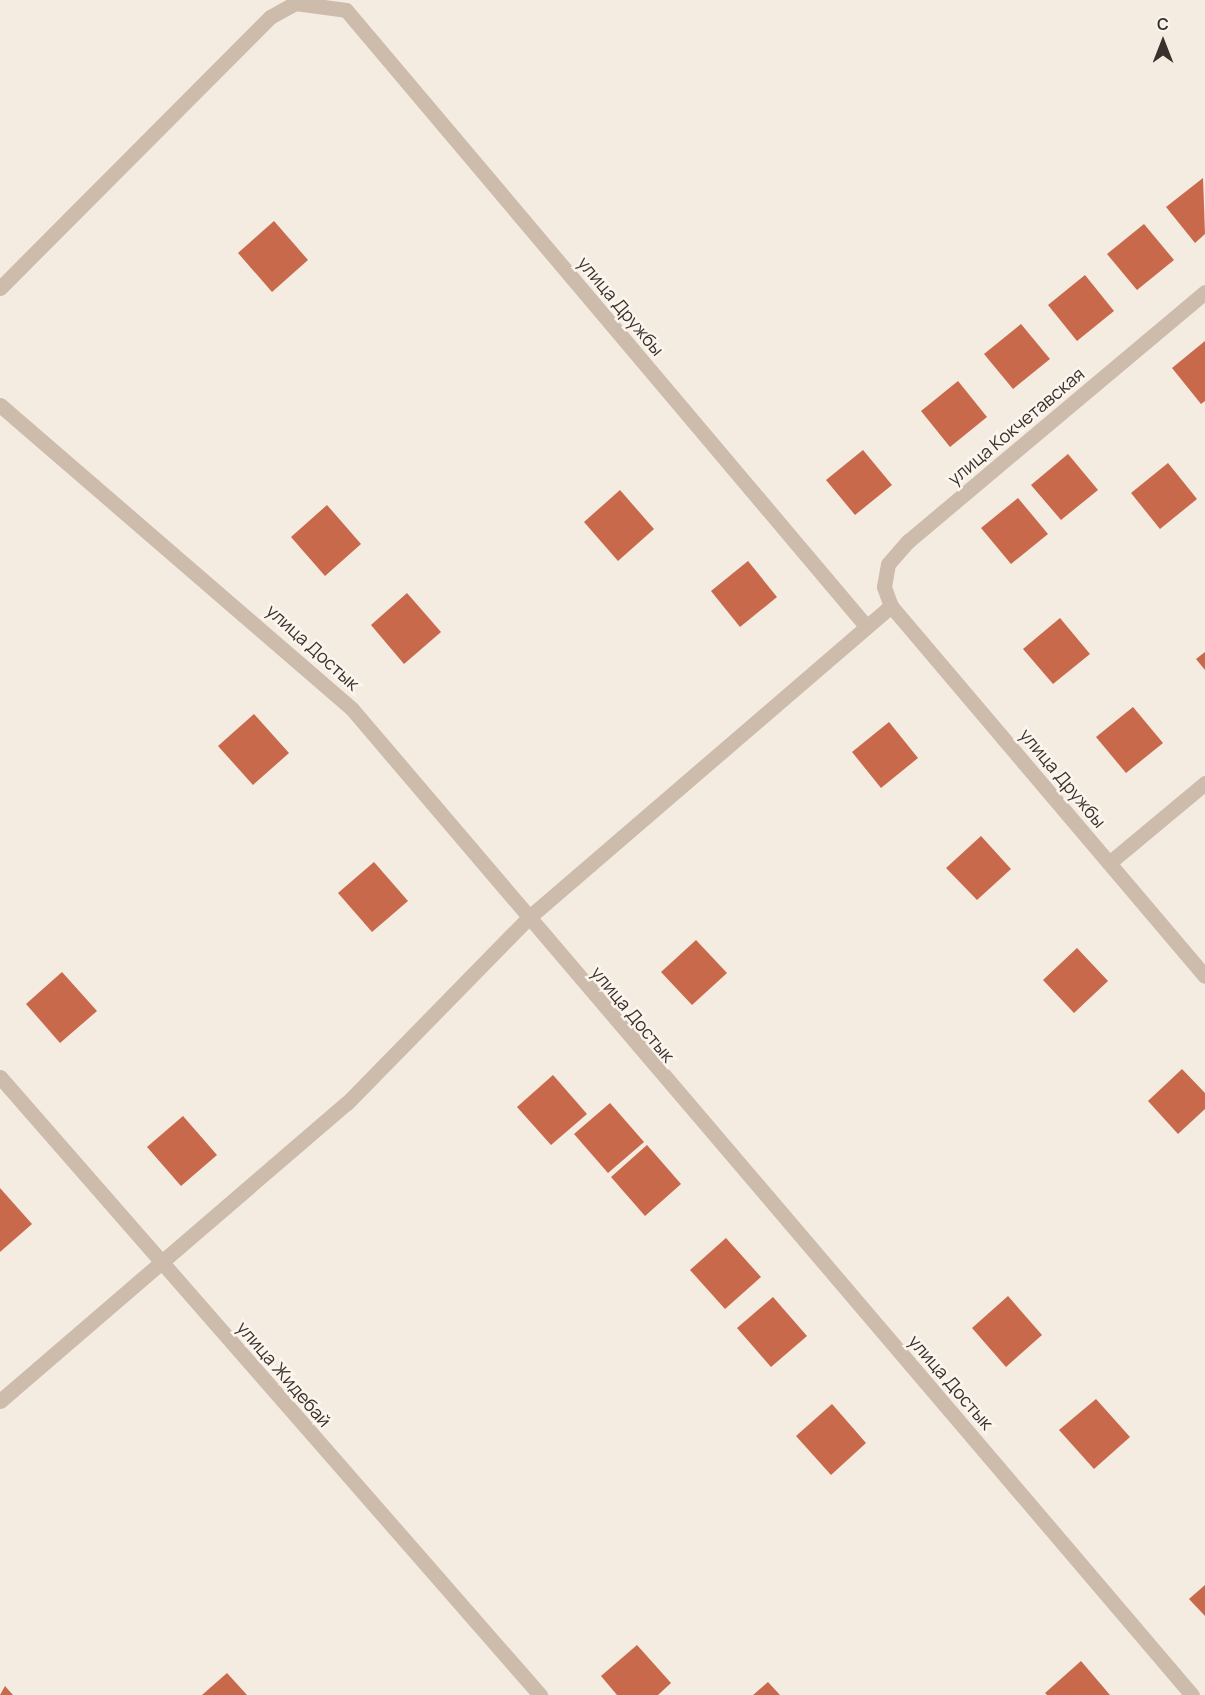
<!DOCTYPE html>
<meta charset="utf-8">
<style>
body{margin:0}
#map{position:relative;width:1205px;height:1695px;overflow:hidden;background:#f4ebe1;font-family:Manrope,sans-serif}
div>[style]{position:absolute}
[style*='--x']{left:calc(var(--x)*1px);top:calc(var(--y)*1px);width:calc(var(--w)*1px);rotate:calc(var(--a)*1deg)}
.building>*{inset:0;background:#c8694b}
.street>*{height:15px;margin:-7.5px;padding:0 7.5px;transform-origin:7.5px;border-radius:7.5px;background:#cdbbac}
span{translate:-50% -50%;white-space:nowrap;text-align:center;line-height:1.15;-webkit-text-stroke:5px #fbf5ee;paint-order:stroke}
.street-label{font-size:18px;color:#3b302b}
.north{position:absolute;left:1133px;top:12px;width:60px;height:60px;-webkit-text-stroke:4px #fbf5ee;paint-order:stroke;rotate:0deg;font-size:16px;font-weight:700;line-height:24px;text-align:center;color:#3b302b}
.north::after{content:'';display:block;margin:auto;width:21px;height:27px;background:#3b302b;clip-path:polygon(50% 0,100% 100%,50% 72%,0 100%)}
</style>
<div id="map">
<div class="building">
<div style="clip-path:polygon(1203px 178px,1205px 234px,1195px 243px,1166px 207px)"></div>
<div style="clip-path:polygon(274px 221px,308px 260px,272px 292px,238px 253px)"></div>
<div style="clip-path:polygon(1144px 224px,1174px 260px,1137px 290px,1107px 254px)"></div>
<div style="clip-path:polygon(1085px 275px,1114px 311px,1077px 341px,1048px 305px)"></div>
<div style="clip-path:polygon(1021px 324px,1050px 359px,1013px 389px,984px 354px)"></div>
<div style="clip-path:polygon(1205px 341px,1205px 401px,1201px 404px,1172px 368px)"></div>
<div style="clip-path:polygon(958px 381px,987px 417px,950px 447px,921px 411px)"></div>
<div style="clip-path:polygon(863px 450px,892px 485px,855px 515px,826px 480px)"></div>
<div style="clip-path:polygon(1068px 454px,1098px 490px,1061px 520px,1031px 485px)"></div>
<div style="clip-path:polygon(1168px 463px,1197px 499px,1160px 529px,1131px 493px)"></div>
<div style="clip-path:polygon(620px 490px,654px 529px,618px 561px,584px 522px)"></div>
<div style="clip-path:polygon(1018px 498px,1048px 534px,1011px 564px,981px 528px)"></div>
<div style="clip-path:polygon(327px 505px,361px 544px,325px 576px,291px 537px)"></div>
<div style="clip-path:polygon(748px 561px,777px 597px,740px 627px,711px 591px)"></div>
<div style="clip-path:polygon(407px 593px,441px 632px,404px 664px,371px 625px)"></div>
<div style="clip-path:polygon(1060px 618px,1090px 654px,1053px 684px,1023px 649px)"></div>
<div style="clip-path:polygon(1205px 652px,1205px 670px,1196px 659px)"></div>
<div style="clip-path:polygon(1133px 707px,1163px 743px,1126px 773px,1096px 737px)"></div>
<div style="clip-path:polygon(254px 714px,289px 753px,253px 785px,218px 746px)"></div>
<div style="clip-path:polygon(889px 722px,918px 758px,881px 788px,852px 752px)"></div>
<div style="clip-path:polygon(981px 836px,1011px 869px,977px 900px,946px 868px)"></div>
<div style="clip-path:polygon(374px 862px,408px 901px,372px 932px,338px 893px)"></div>
<div style="clip-path:polygon(696px 940px,727px 973px,692px 1005px,661px 972px)"></div>
<div style="clip-path:polygon(1077px 948px,1108px 981px,1074px 1013px,1043px 980px)"></div>
<div style="clip-path:polygon(62px 972px,97px 1011px,60px 1043px,26px 1004px)"></div>
<div style="clip-path:polygon(1182px 1069px,1205px 1093px,1205px 1109px,1178px 1134px,1148px 1101px)"></div>
<div style="clip-path:polygon(553px 1075px,587px 1114px,551px 1145px,517px 1107px)"></div>
<div style="clip-path:polygon(610px 1103px,644px 1142px,608px 1173px,574px 1134px)"></div>
<div style="clip-path:polygon(183px 1116px,217px 1155px,181px 1186px,147px 1147px)"></div>
<div style="clip-path:polygon(647px 1145px,681px 1184px,645px 1216px,611px 1177px)"></div>
<div style="clip-path:polygon(0 1188px,32px 1224px,0 1252px)"></div>
<div style="clip-path:polygon(726px 1238px,761px 1277px,725px 1309px,690px 1270px)"></div>
<div style="clip-path:polygon(1008px 1296px,1042px 1335px,1006px 1367px,972px 1328px)"></div>
<div style="clip-path:polygon(773px 1297px,807px 1336px,771px 1367px,737px 1328px)"></div>
<div style="clip-path:polygon(1096px 1399px,1130px 1437px,1094px 1469px,1059px 1430px)"></div>
<div style="clip-path:polygon(832px 1404px,866px 1443px,831px 1475px,796px 1436px)"></div>
<div style="clip-path:polygon(1205px 1585px,1205px 1616px,1189px 1599px)"></div>
<div style="clip-path:polygon(637px 1645px,671px 1683px,658px 1695px,617px 1695px,601px 1676px)"></div>
<div style="clip-path:polygon(1081px 1661px,1110px 1695px,1047px 1695px,1045px 1693px)"></div>
<div style="clip-path:polygon(227px 1673px,247px 1695px,202px 1695px)"></div>
<div style="clip-path:polygon(768px 1682px,780px 1695px,753px 1695px)"></div>
<div style="clip-path:polygon(5px 1686px,13px 1695px,0 1695px)"></div>
</div>
<div class="street">
<div style="--x:0;--y:288;--w:383;--a:-45.1"></div>
<div style="--x:270;--y:17;--w:29;--a:-29"></div>
<div style="--x:295;--y:3;--w:51;--a:7.8"></div>
<div style="--x:346;--y:10;--w:806;--a:49.83"></div>
<div style="--x:1205;--y:292;--w:388;--a:140"></div>
<div style="--x:908;--y:541;--w:30;--a:131"></div>
<div style="--x:888;--y:564;--w:23;--a:100"></div>
<div style="--x:884;--y:587;--w:20;--a:70"></div>
<div style="--x:891;--y:606;--w:485;--a:49.7"></div>
<div style="--x:0;--y:405;--w:465;--a:40.8"></div>
<div style="--x:352;--y:709;--w:1295;--a:49.57"></div>
<div style="--x:1109;--y:863;--w:125;--a:-39.8"></div>
<div style="--x:0;--y:1077;--w:821;--a:48.85"></div>
<div style="--x:0;--y:1401;--w:457;--a:-40.7"></div>
<div style="--x:347;--y:1103;--w:257;--a:-45.6"></div>
<div style="--x:527;--y:919;--w:480;--a:-40.7"></div>
</div>
<div class="street-label">
<span style="left:621px;top:306px;rotate:50deg">улица Дружбы</span>
<span style="left:1016px;top:426px;rotate:-40deg">улица Кокчетавская</span>
<span style="left:313px;top:647px;rotate:42deg">улица Достык</span>
<span style="left:1063px;top:778px;rotate:50deg">улица Дружбы</span>
<span style="left:633px;top:1014px;rotate:50deg">улица Достык</span>
<span style="left:284px;top:1374px;rotate:49deg">улица Жидебай</span>
<span style="left:951px;top:1382px;rotate:49deg">улица Достык</span>
</div>
<div class="north">С</div>
</div>
